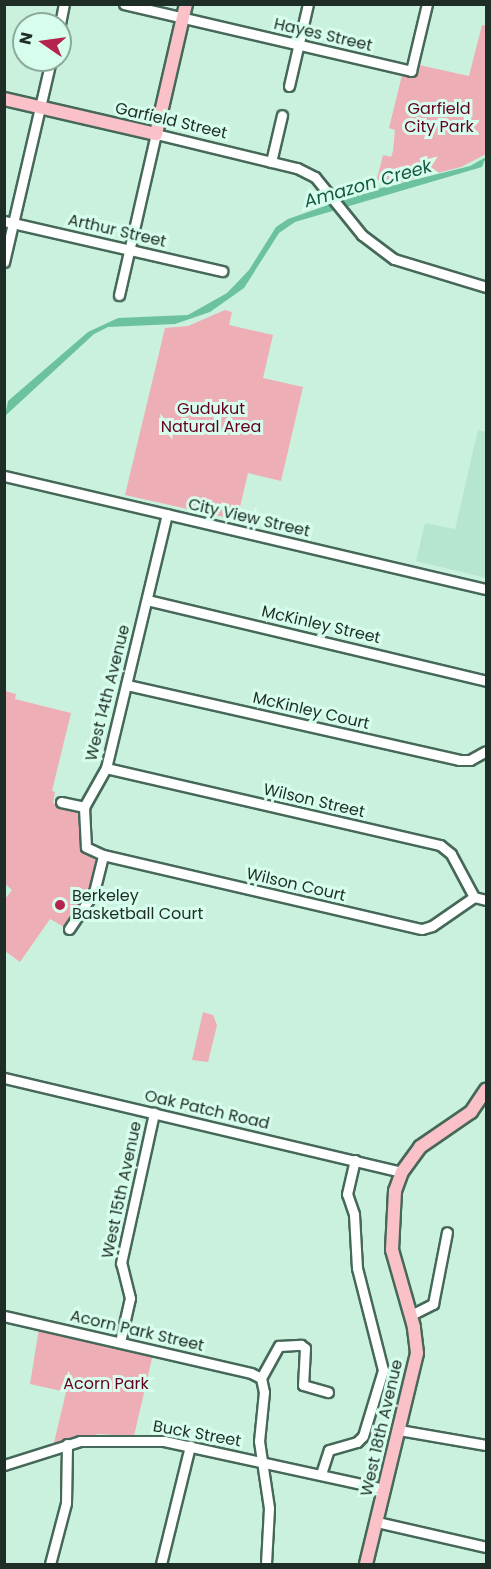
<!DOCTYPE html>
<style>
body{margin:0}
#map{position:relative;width:491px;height:1569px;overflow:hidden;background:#caf1de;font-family:Poppins,sans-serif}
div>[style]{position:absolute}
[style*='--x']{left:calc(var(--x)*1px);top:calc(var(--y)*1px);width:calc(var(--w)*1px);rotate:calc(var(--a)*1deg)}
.built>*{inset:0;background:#b7e6d0}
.green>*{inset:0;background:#eeaeb6}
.water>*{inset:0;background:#6cc29e}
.roads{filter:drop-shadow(2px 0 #466859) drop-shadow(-2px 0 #466859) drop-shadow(0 2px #466859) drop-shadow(0 -2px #466859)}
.minor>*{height:9px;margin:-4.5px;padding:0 4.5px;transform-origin:4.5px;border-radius:4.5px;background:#fff}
.major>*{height:12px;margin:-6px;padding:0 6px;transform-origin:6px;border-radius:6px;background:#fac1c9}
.dots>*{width:16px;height:16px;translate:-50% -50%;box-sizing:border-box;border:3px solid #d7feec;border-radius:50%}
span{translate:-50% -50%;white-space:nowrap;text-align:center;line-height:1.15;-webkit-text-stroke:6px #d7feec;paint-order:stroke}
.street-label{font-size:16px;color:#1e2d26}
.park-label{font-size:16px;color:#640023}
.poi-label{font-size:16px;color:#1e2d26}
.left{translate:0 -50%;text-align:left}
.water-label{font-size:18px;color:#155942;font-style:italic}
.frame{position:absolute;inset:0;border:6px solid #1e2d26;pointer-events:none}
.north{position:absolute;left:12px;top:12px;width:60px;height:60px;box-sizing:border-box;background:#d7feec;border:2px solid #8daa9d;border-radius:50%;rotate:283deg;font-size:16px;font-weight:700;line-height:24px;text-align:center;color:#1e2d26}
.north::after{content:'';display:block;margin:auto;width:21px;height:27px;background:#b5244e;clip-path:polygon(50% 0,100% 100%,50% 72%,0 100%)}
</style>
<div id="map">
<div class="built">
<div style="clip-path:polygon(478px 430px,486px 432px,486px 578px,416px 561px,425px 523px,455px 529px)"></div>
</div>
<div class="green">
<div style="clip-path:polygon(482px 25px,486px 26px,486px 154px,461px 167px,386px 186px,377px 179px,383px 155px,391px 157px,393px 151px,395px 130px,389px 128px,402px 75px,416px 78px,419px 65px,469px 76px)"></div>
<div style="clip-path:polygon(225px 310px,232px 312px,229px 325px,273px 335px,263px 378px,303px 387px,281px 481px,248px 473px,237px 520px,125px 495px,165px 328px,188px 326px)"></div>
<div style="clip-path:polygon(5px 691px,16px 694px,15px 699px,71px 713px,52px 791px,55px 792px,53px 803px,79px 811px,82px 850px,96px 861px,90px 894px,66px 928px,50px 919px,20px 962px,5px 951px,5px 899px,12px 890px,4px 883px)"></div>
<div style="clip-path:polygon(203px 1012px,213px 1015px,217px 1025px,208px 1062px,192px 1060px)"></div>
<div style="clip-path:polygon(39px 1328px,153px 1354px,134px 1436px,98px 1434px,53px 1447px,66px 1392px,30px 1384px)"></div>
</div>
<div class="water">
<div style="clip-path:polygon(486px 157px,482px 167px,295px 222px,279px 233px,244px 288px,210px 312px,175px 324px,108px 327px,94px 334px,5px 416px,8px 401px,88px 332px,118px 318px,188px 315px,227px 293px,249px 270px,276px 227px,288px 219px,365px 192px,470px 166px)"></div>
</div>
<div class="roads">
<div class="minor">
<div style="--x:124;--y:4;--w:295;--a:13.1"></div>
<div style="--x:411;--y:71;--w:69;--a:-76.6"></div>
<div style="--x:60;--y:24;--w:20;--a:-79"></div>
<div style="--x:289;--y:86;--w:84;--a:-77"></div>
<div style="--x:271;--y:162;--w:48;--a:-76.8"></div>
<div style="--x:4;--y:221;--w:224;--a:12.9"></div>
<div style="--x:4;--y:262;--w:207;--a:-76.9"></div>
<div style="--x:119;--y:295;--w:165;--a:-77.1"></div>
<div style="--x:156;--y:134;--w:145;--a:13.6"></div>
<div style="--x:297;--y:168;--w:20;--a:27"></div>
<div style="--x:315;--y:177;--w:75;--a:51"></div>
<div style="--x:362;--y:235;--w:40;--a:37"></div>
<div style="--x:394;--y:259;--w:96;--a:16.9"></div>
<div style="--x:4;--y:476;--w:495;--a:13.2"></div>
<div style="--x:147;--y:600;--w:349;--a:13.4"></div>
<div style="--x:127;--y:685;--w:340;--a:12.7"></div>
<div style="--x:459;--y:760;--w:11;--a:0"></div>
<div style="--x:470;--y:760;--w:18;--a:-29"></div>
<div style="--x:106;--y:768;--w:343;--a:13"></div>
<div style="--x:440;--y:845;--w:14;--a:39"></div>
<div style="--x:451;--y:854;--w:49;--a:61.9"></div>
<div style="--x:474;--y:897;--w:12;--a:14"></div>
<div style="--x:61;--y:802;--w:24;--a:12"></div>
<div style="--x:103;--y:855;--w:327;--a:13.1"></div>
<div style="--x:422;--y:929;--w:10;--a:-17"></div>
<div style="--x:432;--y:926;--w:51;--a:-34.6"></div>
<div style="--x:69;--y:929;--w:45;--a:-56"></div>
<div style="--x:94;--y:892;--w:38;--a:-76"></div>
<div style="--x:103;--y:855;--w:19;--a:-155"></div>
<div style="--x:86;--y:847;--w:40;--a:-92.9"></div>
<div style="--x:84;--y:807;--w:45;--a:-60.6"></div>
<div style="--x:106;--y:768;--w:261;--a:-76.5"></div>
<div style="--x:4;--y:1078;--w:409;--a:13.3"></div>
<div style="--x:411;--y:1315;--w:25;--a:-27"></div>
<div style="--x:433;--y:1304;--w:73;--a:-79"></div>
<div style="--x:4;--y:1316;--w:253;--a:13"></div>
<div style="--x:251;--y:1373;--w:11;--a:27"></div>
<div style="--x:120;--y:1342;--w:45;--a:-77.2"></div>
<div style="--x:130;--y:1298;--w:36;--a:-104"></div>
<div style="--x:121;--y:1263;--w:154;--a:-77.6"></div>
<div style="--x:261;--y:1378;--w:14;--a:78"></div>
<div style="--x:264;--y:1392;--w:49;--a:95.8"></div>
<div style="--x:259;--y:1441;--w:68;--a:81.5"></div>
<div style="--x:269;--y:1508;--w:56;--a:93.1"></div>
<div style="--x:261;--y:1378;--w:37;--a:-61"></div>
<div style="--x:279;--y:1346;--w:22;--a:-3"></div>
<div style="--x:301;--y:1345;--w:5;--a:37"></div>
<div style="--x:305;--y:1348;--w:37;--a:93"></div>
<div style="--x:303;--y:1385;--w:26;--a:16"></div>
<div style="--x:399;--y:1430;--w:88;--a:9.8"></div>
<div style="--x:4;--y:1465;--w:80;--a:-17.5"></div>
<div style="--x:80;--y:1441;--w:84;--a:0"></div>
<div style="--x:164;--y:1441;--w:226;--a:12.3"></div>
<div style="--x:321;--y:1474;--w:25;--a:-72"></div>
<div style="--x:329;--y:1450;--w:29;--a:-16"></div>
<div style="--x:357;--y:1442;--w:8;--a:-45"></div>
<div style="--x:363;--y:1436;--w:69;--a:-73.1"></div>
<div style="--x:383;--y:1370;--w:105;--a:-104.3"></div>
<div style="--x:357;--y:1268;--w:54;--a:-93.2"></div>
<div style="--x:354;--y:1214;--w:21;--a:-109"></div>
<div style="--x:347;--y:1194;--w:35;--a:-77"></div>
<div style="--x:377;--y:1522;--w:112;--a:12.9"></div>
<div style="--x:50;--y:1564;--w:63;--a:-75.3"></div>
<div style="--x:66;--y:1503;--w:59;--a:-89"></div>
<div style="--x:161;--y:1564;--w:122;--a:-76.2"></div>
</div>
<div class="major">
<div style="--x:4;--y:99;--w:156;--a:13"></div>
<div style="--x:156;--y:134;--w:133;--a:-77"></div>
<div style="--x:366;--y:1564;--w:217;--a:-76.4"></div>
<div style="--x:417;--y:1353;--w:26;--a:-97"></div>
<div style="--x:414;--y:1327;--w:80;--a:-105.9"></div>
<div style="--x:392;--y:1250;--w:59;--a:-87.1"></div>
<div style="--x:395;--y:1191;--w:20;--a:-70"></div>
<div style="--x:402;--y:1172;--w:31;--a:-54"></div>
<div style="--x:420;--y:1147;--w:62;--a:-34.5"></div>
<div style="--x:471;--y:1112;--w:27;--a:-56"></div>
</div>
</div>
<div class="dots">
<div style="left:60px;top:905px;background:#b5244e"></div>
</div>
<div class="street-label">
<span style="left:323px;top:35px;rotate:13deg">Hayes Street</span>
<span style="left:171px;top:121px;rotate:13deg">Garfield Street</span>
<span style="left:117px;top:231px;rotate:13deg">Arthur Street</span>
<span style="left:249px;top:518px;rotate:13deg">City View Street</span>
<span style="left:321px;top:625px;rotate:13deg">McKinley Street</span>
<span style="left:108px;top:693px;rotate:-76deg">West 14th Avenue</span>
<span style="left:311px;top:711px;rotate:13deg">McKinley Court</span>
<span style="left:314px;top:801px;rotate:13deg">Wilson Street</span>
<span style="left:296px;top:885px;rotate:13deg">Wilson Court</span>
<span style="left:207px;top:1110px;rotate:13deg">Oak Patch Road</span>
<span style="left:122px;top:1190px;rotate:-78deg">West 15th Avenue</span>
<span style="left:137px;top:1331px;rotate:13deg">Acorn Park Street</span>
<span style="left:382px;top:1428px;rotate:-77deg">West 18th Avenue</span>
<span style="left:197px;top:1434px;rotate:10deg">Buck Street</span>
</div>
<div class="park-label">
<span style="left:439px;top:118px">Garfield<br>City Park</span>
<span style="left:211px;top:418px">Gudukut<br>Natural Area</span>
<span style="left:106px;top:1384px">Acorn Park</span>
</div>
<div class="poi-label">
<span class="left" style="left:72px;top:905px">Berkeley<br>Basketball Court</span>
</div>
<div class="water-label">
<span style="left:368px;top:184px;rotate:-16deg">Amazon Creek</span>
</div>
<div class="frame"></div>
<div class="north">N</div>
</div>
